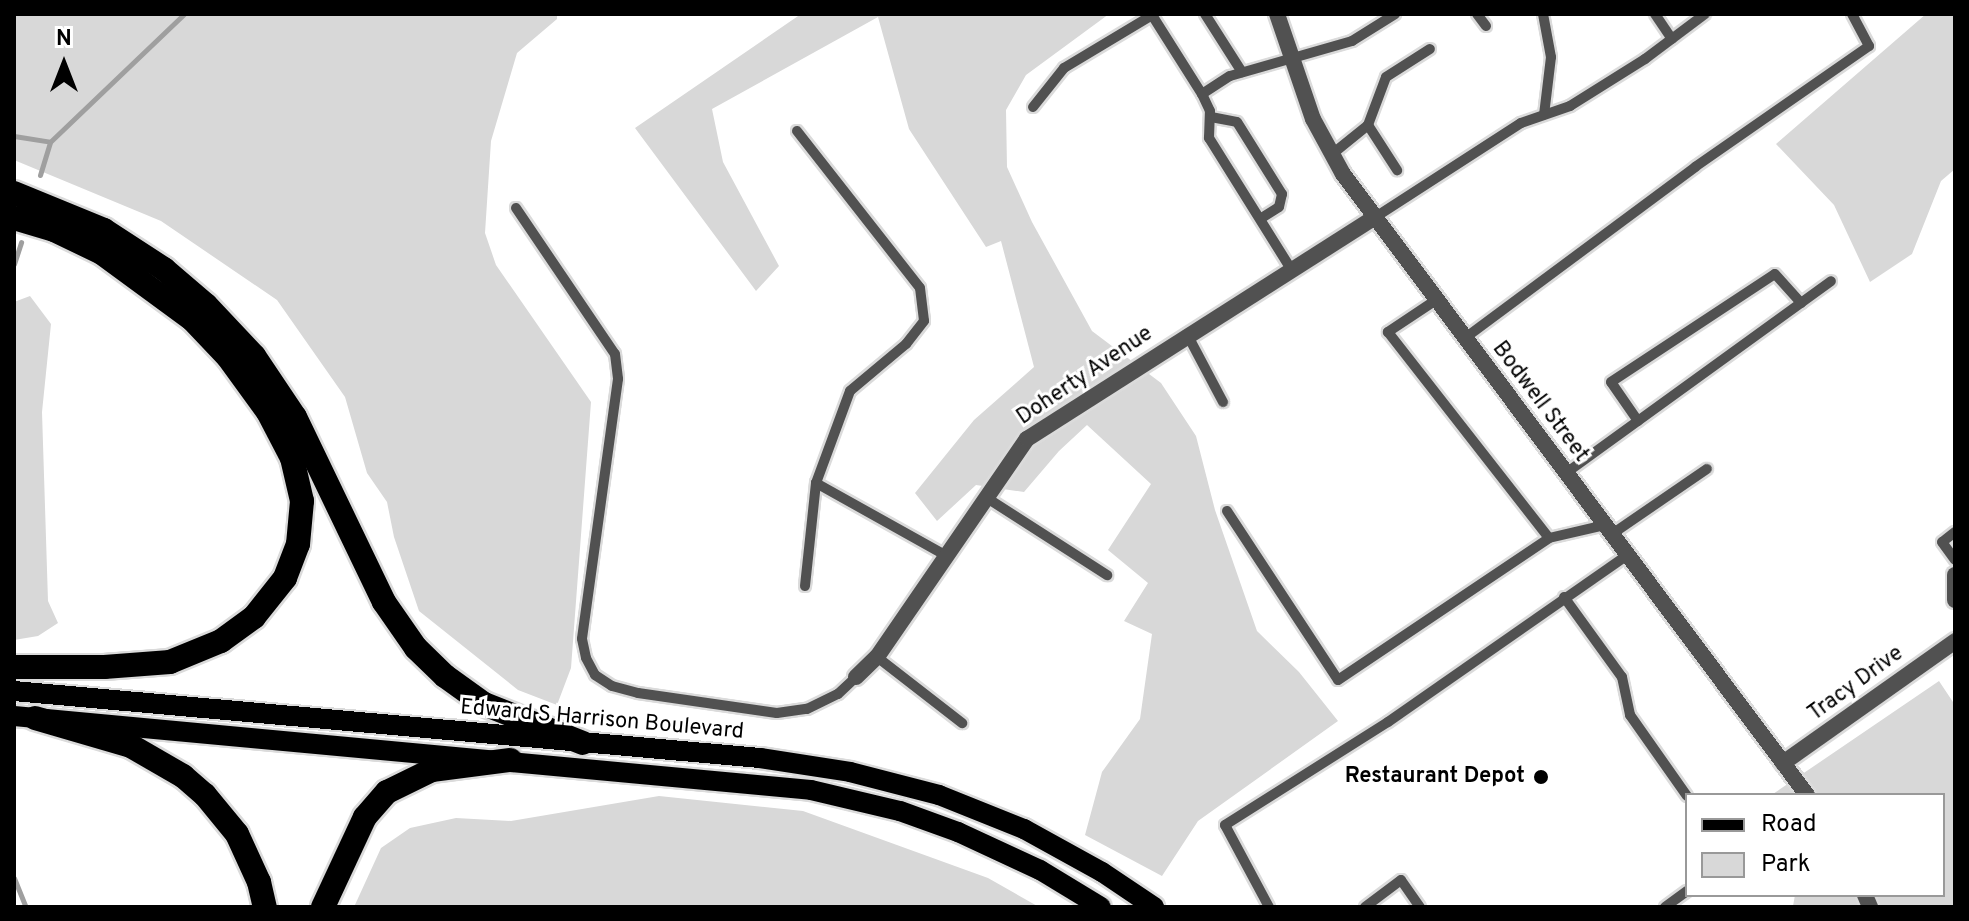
<!DOCTYPE html>
<style>
body{margin:0}
#map{position:relative;width:1969px;height:921px;overflow:hidden;background:#fff;font-family:Overpass,sans-serif}
div>[style]{position:absolute}
[style*='--x']{left:calc(var(--x)*1px);top:calc(var(--y)*1px);width:calc(var(--w)*1px);rotate:calc(var(--a)*1deg)}
.green>*{inset:0;background:#d8d8d8}
.stream>*{height:5px;margin:-2.5px;padding:0 2.5px;transform-origin:2.5px;border-radius:2.5px;background:#9f9f9f}
.roads{filter:drop-shadow(2px 0 #dbdbdb) drop-shadow(-2px 0 #dbdbdb) drop-shadow(0 2px #dbdbdb) drop-shadow(0 -2px #dbdbdb)}
.service>*{height:10px;margin:-5px;padding:0 5px;transform-origin:5px;border-radius:5px;background:#515151}
.minor>*{height:16px;margin:-8px;padding:0 8px;transform-origin:8px;border-radius:8px;background:#515151}
.tertiary>*{height:16px;margin:-8px;padding:0 8px;transform-origin:8px;border-radius:8px;background:#515151}
.primary>*{height:20px;margin:-10px;padding:0 10px;transform-origin:10px;border-radius:10px;background:#000}
.motorway>*{height:24px;margin:-12px;padding:0 12px;transform-origin:12px;border-radius:12px;background:#000}
.dots>*{width:22px;height:22px;translate:-50% -50%;box-sizing:border-box;border:4px solid #fff;border-radius:50%}
span{translate:-50% -50%;white-space:nowrap;text-align:center;line-height:1.15;-webkit-text-stroke:6px #fff;paint-order:stroke}
.street-label{font-size:22px;color:#000}
.poi-label{font-size:22px;color:#000;font-weight:700}
.right{translate:-100% -50%;text-align:right}
.frame{position:absolute;inset:0;border:16px solid #000;pointer-events:none}
.legend{position:absolute;left:1685px;top:793px;width:260px;height:104px;box-sizing:border-box;background:#fff;border:2px solid #999;margin:0;padding:10px 14px;list-style:none;font-size:24px;color:#000}
.legend li{display:flex;align-items:center;gap:16px;height:40px}
.legend b{width:40px;border:2px solid #999}
.north{position:absolute;left:24px;top:24px;width:80px;height:80px;-webkit-text-stroke:6px #fff;paint-order:stroke;rotate:0deg;font-size:22px;font-weight:700;line-height:32px;text-align:center;color:#000}
.north::after{content:'';display:block;margin:auto;width:28px;height:36px;background:#000;clip-path:polygon(50% 0,100% 100%,50% 72%,0 100%)}
</style>
<div id="map">
<div class="green">
<div style="clip-path:polygon(14px 14px,557px 14px,557px 19px,517px 53px,491px 141px,485px 233px,496px 265px,591px 402px,571px 668px,557px 705px,518px 690px,419px 611px,394px 537px,387px 502px,367px 473px,345px 397px,277px 300px,161px 221px,14px 160px)"></div>
<div style="clip-path:polygon(801px 14px,1109px 14px,1026px 75px,1006px 110px,1007px 167px,1032px 222px,1092px 331px,1161px 383px,1196px 436px,1215px 510px,1257px 631px,1299px 672px,1338px 721px,1198px 821px,1162px 876px,1085px 835px,1102px 772px,1140px 719px,1152px 634px,1124px 621px,1148px 583px,1108px 550px,1151px 484px,1087px 425px,1059px 451px,1024px 492px,976px 485px,937px 521px,915px 493px,974px 420px,1034px 367px,1001px 241px,986px 247px,909px 129px,878px 17px,712px 109px,723px 162px,779px 266px,756px 291px,635px 128px)"></div>
<div style="clip-path:polygon(1926px 14px,1955px 14px,1955px 169px,1941px 181px,1912px 254px,1870px 282px,1834px 205px,1776px 144px)"></div>
<div style="clip-path:polygon(30px 296px,51px 324px,42px 412px,48px 601px,58px 623px,38px 636px,14px 640px,14px 302px)"></div>
<div style="clip-path:polygon(1939px 681px,1955px 705px,1955px 907px,1789px 907px,1793px 906px,1795px 895px,1943px 895px,1943px 795px,1773px 794px)"></div>
<div style="clip-path:polygon(659px 796px,803px 811px,988px 878px,1039px 907px,354px 907px,381px 848px,410px 828px,456px 818px,511px 821px)"></div>
</div>
<div class="stream">
<div style="--x:14;--y:136;--w:36;--a:9"></div>
<div style="--x:50;--y:142;--w:185;--a:-43.7"></div>
<div style="--x:40;--y:175;--w:34;--a:-73"></div>
<div style="--x:14;--y:264;--w:23;--a:-72"></div>
<div style="--x:14;--y:878;--w:31;--a:68"></div>
</div>
<div class="roads">
<div class="service">
<div style="--x:1205;--y:14;--w:69;--a:57.5"></div>
<div style="--x:1477;--y:14;--w:15;--a:53"></div>
<div style="--x:1543;--y:14;--w:44;--a:79.5"></div>
<div style="--x:1551;--y:57;--w:58;--a:96.9"></div>
<div style="--x:1655;--y:14;--w:30;--a:56"></div>
<div style="--x:1152;--y:15;--w:93;--a:57.7"></div>
<div style="--x:1033;--y:107;--w:50;--a:-51.5"></div>
<div style="--x:1064;--y:68;--w:105;--a:-31"></div>
<div style="--x:1211;--y:117;--w:26;--a:11"></div>
<div style="--x:1237;--y:122;--w:85;--a:58"></div>
<div style="--x:1282;--y:194;--w:13;--a:103"></div>
<div style="--x:1279;--y:207;--w:22;--a:148"></div>
<div style="--x:1368;--y:125;--w:54;--a:57.2"></div>
<div style="--x:797;--y:131;--w:199;--a:51.9"></div>
<div style="--x:920;--y:288;--w:33;--a:83"></div>
<div style="--x:924;--y:321;--w:29;--a:128"></div>
<div style="--x:906;--y:344;--w:73;--a:140"></div>
<div style="--x:850;--y:391;--w:98;--a:110.3"></div>
<div style="--x:816;--y:483;--w:148;--a:29.2"></div>
<div style="--x:1331;--y:155;--w:48;--a:-39"></div>
<div style="--x:1368;--y:125;--w:51;--a:-69.4"></div>
<div style="--x:1386;--y:77;--w:52;--a:-32.5"></div>
<div style="--x:516;--y:208;--w:176;--a:55.9"></div>
<div style="--x:615;--y:354;--w:25;--a:83"></div>
<div style="--x:618;--y:379;--w:262;--a:97.9"></div>
<div style="--x:582;--y:639;--w:19;--a:78"></div>
<div style="--x:586;--y:658;--w:19;--a:62"></div>
<div style="--x:595;--y:675;--w:20;--a:33"></div>
<div style="--x:612;--y:686;--w:27;--a:15"></div>
<div style="--x:638;--y:693;--w:140;--a:8.2"></div>
<div style="--x:777;--y:713;--w:30;--a:-8"></div>
<div style="--x:807;--y:709;--w:34;--a:-26"></div>
<div style="--x:838;--y:694;--w:25;--a:-43"></div>
<div style="--x:1374;--y:218;--w:175;--a:-32.9"></div>
<div style="--x:1521;--y:123;--w:52;--a:-19.1"></div>
<div style="--x:1570;--y:106;--w:89;--a:-32.1"></div>
<div style="--x:1645;--y:59;--w:75;--a:-36.9"></div>
<div style="--x:1291;--y:269;--w:155;--a:-122"></div>
<div style="--x:1209;--y:138;--w:27;--a:-88"></div>
<div style="--x:1210;--y:111;--w:19;--a:-115"></div>
<div style="--x:1202;--y:94;--w:33;--a:-33"></div>
<div style="--x:1230;--y:76;--w:127;--a:-16"></div>
<div style="--x:1352;--y:41;--w:51;--a:-32.1"></div>
<div style="--x:1436;--y:300;--w:58;--a:146.3"></div>
<div style="--x:1388;--y:332;--w:261;--a:52"></div>
<div style="--x:1187;--y:334;--w:77;--a:62.1"></div>
<div style="--x:1465;--y:338;--w:287;--a:-36.6"></div>
<div style="--x:1695;--y:167;--w:212;--a:-34.8"></div>
<div style="--x:1869;--y:46;--w:36;--a:-118"></div>
<div style="--x:1638;--y:421;--w:47;--a:-124.7"></div>
<div style="--x:1611;--y:382;--w:196;--a:-33.4"></div>
<div style="--x:1775;--y:274;--w:39;--a:48"></div>
<div style="--x:1566;--y:473;--w:327;--a:-35.9"></div>
<div style="--x:987;--y:498;--w:143;--a:32.7"></div>
<div style="--x:1227;--y:511;--w:202;--a:56.7"></div>
<div style="--x:1338;--y:680;--w:254;--a:-33.9"></div>
<div style="--x:1549;--y:538;--w:57;--a:-13.1"></div>
<div style="--x:1955;--y:532;--w:16;--a:142"></div>
<div style="--x:1942;--y:542;--w:22;--a:54"></div>
<div style="--x:1612;--y:534;--w:115;--a:-34.4"></div>
<div style="--x:805;--y:586;--w:104;--a:-83.9"></div>
<div style="--x:1564;--y:597;--w:99;--a:54.1"></div>
<div style="--x:1622;--y:677;--w:39;--a:78"></div>
<div style="--x:1630;--y:715;--w:99;--a:54.9"></div>
<div style="--x:877;--y:657;--w:108;--a:37.8"></div>
<div style="--x:1269;--y:907;--w:93;--a:-118.2"></div>
<div style="--x:1225;--y:825;--w:193;--a:-32.3"></div>
<div style="--x:1388;--y:722;--w:292;--a:-34.9"></div>
<div style="--x:1365;--y:907;--w:45;--a:-36.9"></div>
<div style="--x:1401;--y:880;--w:33;--a:55"></div>
<div style="--x:1665;--y:907;--w:27;--a:-36"></div>
</div>
<div class="minor">
<div style="--x:1955;--y:575;--w:25;--a:90"></div>
<div style="--x:856;--y:677;--w:29;--a:-44"></div>
<div style="--x:877;--y:657;--w:265;--a:-55.5"></div>
<div style="--x:1027;--y:439;--w:411;--a:-32.5"></div>
<div style="--x:1783;--y:763;--w:211;--a:-35.3"></div>
</div>
<div class="tertiary">
<div style="--x:1277;--y:14;--w:111;--a:71.1"></div>
<div style="--x:1313;--y:119;--w:63;--a:61.4"></div>
<div style="--x:1343;--y:174;--w:775;--a:53.23"></div>
<div style="--x:1865;--y:895;--w:13;--a:67"></div>
</div>
<div class="primary">
<div style="--x:14;--y:691;--w:749;--a:5.13"></div>
<div style="--x:760;--y:758;--w:91;--a:8.8"></div>
<div style="--x:850;--y:772;--w:92;--a:14.5"></div>
<div style="--x:939;--y:795;--w:92;--a:21.8"></div>
<div style="--x:1024;--y:829;--w:89;--a:28.9"></div>
<div style="--x:1102;--y:872;--w:63;--a:33.9"></div>
<div style="--x:14;--y:716;--w:800;--a:5.3"></div>
<div style="--x:811;--y:790;--w:91;--a:13.3"></div>
<div style="--x:900;--y:811;--w:62;--a:19.9"></div>
<div style="--x:958;--y:832;--w:90;--a:24.9"></div>
<div style="--x:1040;--y:870;--w:71;--a:31.2"></div>
</div>
<div class="motorway">
<div style="--x:14;--y:193;--w:97;--a:22.3"></div>
<div style="--x:104;--y:230;--w:72;--a:33"></div>
<div style="--x:164;--y:269;--w:55;--a:40.6"></div>
<div style="--x:206;--y:305;--w:70;--a:46.7"></div>
<div style="--x:254;--y:356;--w:73;--a:56.1"></div>
<div style="--x:295;--y:417;--w:205;--a:64.3"></div>
<div style="--x:384;--y:602;--w:56;--a:55.2"></div>
<div style="--x:416;--y:648;--w:40;--a:44"></div>
<div style="--x:445;--y:676;--w:48;--a:35.7"></div>
<div style="--x:484;--y:704;--w:106;--a:21.5"></div>
<div style="--x:14;--y:218;--w:42;--a:16.7"></div>
<div style="--x:54;--y:230;--w:53;--a:25.6"></div>
<div style="--x:102;--y:253;--w:112;--a:36.3"></div>
<div style="--x:192;--y:319;--w:52;--a:46.5"></div>
<div style="--x:228;--y:357;--w:68;--a:54"></div>
<div style="--x:268;--y:412;--w:52;--a:62.4"></div>
<div style="--x:292;--y:458;--w:44;--a:76.9"></div>
<div style="--x:302;--y:501;--w:43;--a:95.3"></div>
<div style="--x:298;--y:544;--w:36;--a:111"></div>
<div style="--x:285;--y:578;--w:50;--a:128.5"></div>
<div style="--x:254;--y:617;--w:41;--a:144"></div>
<div style="--x:221;--y:641;--w:55;--a:157.6"></div>
<div style="--x:170;--y:662;--w:66;--a:175.7"></div>
<div style="--x:104;--y:667;--w:90;--a:180"></div>
<div style="--x:35;--y:718;--w:100;--a:16.3"></div>
<div style="--x:131;--y:746;--w:60;--a:30"></div>
<div style="--x:183;--y:776;--w:29;--a:41"></div>
<div style="--x:205;--y:795;--w:50;--a:50.6"></div>
<div style="--x:237;--y:834;--w:53;--a:65.4"></div>
<div style="--x:259;--y:882;--w:26;--a:77"></div>
<div style="--x:323;--y:907;--w:99;--a:-65"></div>
<div style="--x:365;--y:817;--w:33;--a:-49"></div>
<div style="--x:387;--y:792;--w:50;--a:-26.1"></div>
<div style="--x:432;--y:770;--w:79;--a:-7.3"></div>
</div>
</div>
<div class="dots">
<div style="left:1541px;top:777px;background:#000"></div>
</div>
<div class="street-label">
<span style="left:1085px;top:376px;rotate:-34deg">Doherty Avenue</span>
<span style="left:1540px;top:402px;rotate:53deg">Bodwell Street</span>
<span style="left:1856px;top:684px;rotate:-36deg">Tracy Drive</span>
<span style="left:602px;top:720px;rotate:5deg">Edward S Harrison Boulevard</span>
</div>
<div class="poi-label">
<span class="right" style="left:1525px;top:777px">Restaurant Depot</span>
</div>
<div class="frame"></div>
<ul class="legend">
<li><b style="height:10px;background:#000"></b>Road</li>
<li><b style="height:22px;background:#d8d8d8"></b>Park</li>
</ul>
<div class="north">N</div>
</div>
